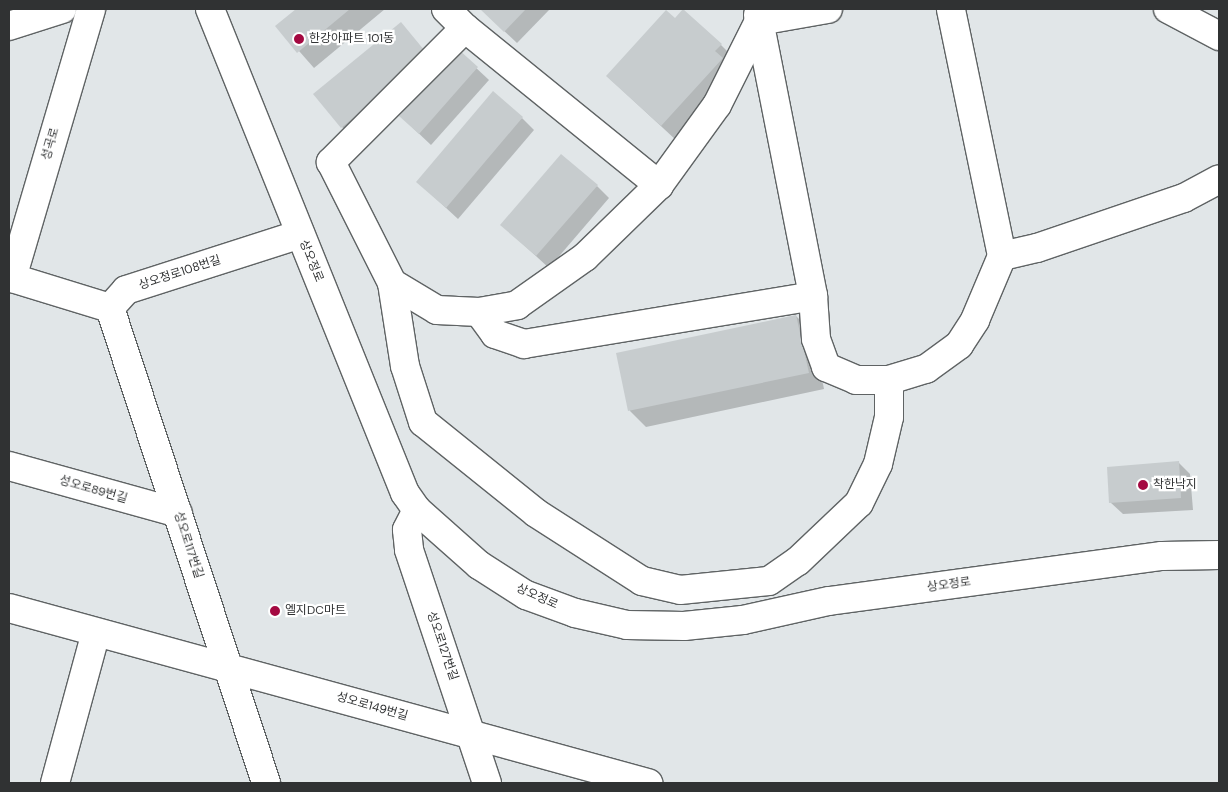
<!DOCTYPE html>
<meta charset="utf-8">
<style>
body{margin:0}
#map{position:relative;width:1228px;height:792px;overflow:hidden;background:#e1e6e8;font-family:"DM Sans","Noto Sans KR",sans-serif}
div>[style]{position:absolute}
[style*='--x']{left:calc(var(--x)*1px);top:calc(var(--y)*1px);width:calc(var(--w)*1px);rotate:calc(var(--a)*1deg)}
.shadow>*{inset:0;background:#0003}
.building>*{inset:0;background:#c7ccce}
.roads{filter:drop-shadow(1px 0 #5f6364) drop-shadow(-1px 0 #5f6364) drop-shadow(0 1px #5f6364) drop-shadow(0 -1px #5f6364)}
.minor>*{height:28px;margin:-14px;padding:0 14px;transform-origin:14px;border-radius:14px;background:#fff}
.dots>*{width:14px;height:14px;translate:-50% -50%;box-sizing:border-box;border:2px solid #fff;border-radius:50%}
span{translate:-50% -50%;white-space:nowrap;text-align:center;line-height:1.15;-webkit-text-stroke:4.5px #fff;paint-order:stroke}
.poi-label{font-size:12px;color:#303233}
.left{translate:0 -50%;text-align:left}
.street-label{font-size:12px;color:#303233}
.frame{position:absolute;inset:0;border:10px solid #303233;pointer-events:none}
</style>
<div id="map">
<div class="shadow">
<div style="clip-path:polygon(298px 9px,385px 9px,314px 68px,277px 26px)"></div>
<div style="clip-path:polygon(481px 9px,550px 9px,517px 43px)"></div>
<div style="clip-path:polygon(675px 20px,721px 45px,737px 61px,677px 141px,607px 76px)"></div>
<div style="clip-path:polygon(401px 24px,440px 69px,354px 139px,342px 127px)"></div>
<div style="clip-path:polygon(458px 51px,489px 80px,431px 145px,413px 128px)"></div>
<div style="clip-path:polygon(522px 118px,534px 130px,458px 219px,418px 182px)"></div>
<div style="clip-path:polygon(597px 186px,609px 198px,549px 268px,502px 225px)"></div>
<div style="clip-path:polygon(796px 316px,812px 332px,824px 389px,646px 427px,630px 411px,618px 354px)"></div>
<div style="clip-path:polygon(1178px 462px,1190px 474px,1193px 510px,1123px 514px,1110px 502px)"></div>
</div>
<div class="building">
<div style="clip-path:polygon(296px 9px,350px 9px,297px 53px,275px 26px)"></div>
<div style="clip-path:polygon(480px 9px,526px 9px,504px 32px)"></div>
<div style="clip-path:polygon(683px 9px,722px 44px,715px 51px,723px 58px,661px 126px,606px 76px,666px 10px,675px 18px)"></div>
<div style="clip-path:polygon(401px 22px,429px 56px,341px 128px,313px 94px)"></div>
<div style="clip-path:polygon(458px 49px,478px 67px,419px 134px,399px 116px)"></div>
<div style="clip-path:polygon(493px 91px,523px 117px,446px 208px,416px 182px)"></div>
<div style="clip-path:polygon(561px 154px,598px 185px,536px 256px,500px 225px)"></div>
<div style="clip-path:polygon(796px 315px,809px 373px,628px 411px,616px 353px)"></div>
<div style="clip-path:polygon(1179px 461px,1181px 498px,1109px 503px,1107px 467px)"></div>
</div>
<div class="roads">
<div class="minor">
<div style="--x:210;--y:9;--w:522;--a:68.06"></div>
<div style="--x:405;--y:493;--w:21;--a:55"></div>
<div style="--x:417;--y:510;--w:83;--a:41.6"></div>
<div style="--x:479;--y:565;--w:56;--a:32.6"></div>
<div style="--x:526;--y:595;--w:52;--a:20.2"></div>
<div style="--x:575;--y:613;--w:53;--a:13"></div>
<div style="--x:627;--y:625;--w:57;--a:1"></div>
<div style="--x:684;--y:626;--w:59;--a:-5.8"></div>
<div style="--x:743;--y:620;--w:88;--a:-12.5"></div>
<div style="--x:829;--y:601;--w:336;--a:-7.7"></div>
<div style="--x:1162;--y:556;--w:57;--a:-1"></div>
<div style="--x:446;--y:9;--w:27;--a:45"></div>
<div style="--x:465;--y:28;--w:250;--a:39"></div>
<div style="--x:1168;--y:9;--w:58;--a:27.9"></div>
<div style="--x:758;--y:15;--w:286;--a:78.9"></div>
<div style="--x:813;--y:296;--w:43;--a:86"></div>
<div style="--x:816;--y:339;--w:30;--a:70"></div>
<div style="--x:826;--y:367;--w:33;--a:23"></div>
<div style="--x:856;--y:380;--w:33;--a:0"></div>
<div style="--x:889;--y:380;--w:39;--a:-17"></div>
<div style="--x:926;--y:369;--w:41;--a:-36"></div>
<div style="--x:959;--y:345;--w:30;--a:-57"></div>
<div style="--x:975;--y:320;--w:69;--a:-67.1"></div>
<div style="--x:1002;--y:256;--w:252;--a:-101.7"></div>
<div style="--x:9;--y:26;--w:56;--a:-17.8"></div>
<div style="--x:465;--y:28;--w:190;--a:135"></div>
<div style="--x:331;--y:162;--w:136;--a:63.2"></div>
<div style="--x:392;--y:283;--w:52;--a:31"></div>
<div style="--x:437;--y:310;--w:42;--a:2.7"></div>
<div style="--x:479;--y:312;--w:39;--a:-10"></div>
<div style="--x:517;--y:305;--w:83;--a:-35.2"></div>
<div style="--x:585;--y:257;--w:103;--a:-44.2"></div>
<div style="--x:659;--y:185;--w:99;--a:-54.1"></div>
<div style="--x:717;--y:105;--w:94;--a:-63.4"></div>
<div style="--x:759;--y:21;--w:70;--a:-9.9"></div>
<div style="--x:1002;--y:256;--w:36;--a:-13"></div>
<div style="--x:1037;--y:248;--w:155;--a:-18.8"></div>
<div style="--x:1184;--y:198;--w:40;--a:-28"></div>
<div style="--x:9;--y:277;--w:106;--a:17.1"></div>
<div style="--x:110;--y:308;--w:24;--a:-48"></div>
<div style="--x:126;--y:290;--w:183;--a:-17.8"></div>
<div style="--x:12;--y:278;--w:280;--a:-73.6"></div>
<div style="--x:392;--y:283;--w:84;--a:81.1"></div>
<div style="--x:405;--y:366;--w:59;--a:72.2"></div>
<div style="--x:423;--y:422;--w:145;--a:38.8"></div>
<div style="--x:536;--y:513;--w:126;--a:32.7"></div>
<div style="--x:642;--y:581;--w:39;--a:13"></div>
<div style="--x:680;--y:590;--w:89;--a:-5.8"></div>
<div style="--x:769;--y:581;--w:35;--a:-35"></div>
<div style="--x:798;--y:561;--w:84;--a:-43.6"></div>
<div style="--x:859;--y:503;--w:43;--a:-64"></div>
<div style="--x:878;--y:464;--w:48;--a:-76.8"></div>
<div style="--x:889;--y:417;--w:37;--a:-90"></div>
<div style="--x:110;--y:308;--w:500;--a:71.8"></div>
<div style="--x:479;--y:312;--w:27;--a:54"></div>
<div style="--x:495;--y:334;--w:31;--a:19"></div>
<div style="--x:524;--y:344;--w:293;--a:-9.4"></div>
<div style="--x:9;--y:466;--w:175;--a:15.5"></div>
<div style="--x:417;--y:510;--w:22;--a:117"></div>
<div style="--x:407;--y:530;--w:20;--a:84"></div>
<div style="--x:409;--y:550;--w:246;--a:71.5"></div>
<div style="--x:9;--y:608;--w:663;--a:15.32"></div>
<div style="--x:55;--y:783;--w:156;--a:-74.8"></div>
</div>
</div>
<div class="dots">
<div style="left:299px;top:39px;background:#a40941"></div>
<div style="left:1143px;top:485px;background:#a40941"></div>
<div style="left:275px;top:611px;background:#a40941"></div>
</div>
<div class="poi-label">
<span class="left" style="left:309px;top:39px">한강아파트 101동</span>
<span class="left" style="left:1153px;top:485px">착한낙지</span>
<span class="left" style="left:285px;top:611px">엘지DC마트</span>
</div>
<div class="street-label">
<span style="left:51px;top:144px;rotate:-74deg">성곡로</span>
<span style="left:311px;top:261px;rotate:68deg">상오정로</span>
<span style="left:180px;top:273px;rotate:-18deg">상오정로108번길</span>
<span style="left:93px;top:490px;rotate:16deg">성오로89번길</span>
<span style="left:188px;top:545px;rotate:72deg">성오로117번길</span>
<span style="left:949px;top:585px;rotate:-8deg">상오정로</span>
<span style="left:537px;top:597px;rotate:24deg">상오정로</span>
<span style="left:442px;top:646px;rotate:71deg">성오로127번길</span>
<span style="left:372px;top:707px;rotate:16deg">성오로149번길</span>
</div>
<div class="frame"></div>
</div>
